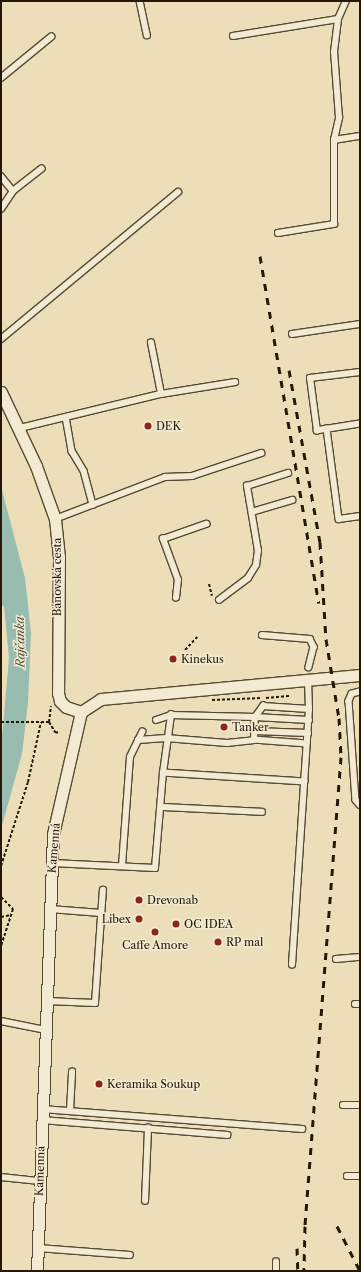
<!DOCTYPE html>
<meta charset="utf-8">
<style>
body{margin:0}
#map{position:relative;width:361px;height:1272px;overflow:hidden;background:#ebdeb8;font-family:"Libre Caslon Text",serif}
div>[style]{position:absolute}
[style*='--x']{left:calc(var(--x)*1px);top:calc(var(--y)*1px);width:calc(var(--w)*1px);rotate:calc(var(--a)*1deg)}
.water>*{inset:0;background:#98bcaf}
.path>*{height:2px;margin-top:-1px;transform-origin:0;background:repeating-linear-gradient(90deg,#251808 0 3px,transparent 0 5px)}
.roads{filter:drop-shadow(1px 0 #564a34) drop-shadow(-1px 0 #564a34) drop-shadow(0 1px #564a34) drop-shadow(0 -1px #564a34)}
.service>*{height:5.5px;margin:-2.75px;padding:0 2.75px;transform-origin:2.75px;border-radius:2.75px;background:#f2ead1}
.minor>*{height:11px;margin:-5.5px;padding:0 5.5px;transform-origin:5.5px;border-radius:5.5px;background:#f2ead1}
.rail>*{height:3px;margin-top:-1.5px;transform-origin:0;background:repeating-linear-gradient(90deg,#251808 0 7px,transparent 0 14px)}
.dots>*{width:11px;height:11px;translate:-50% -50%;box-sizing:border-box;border:2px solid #f2ead1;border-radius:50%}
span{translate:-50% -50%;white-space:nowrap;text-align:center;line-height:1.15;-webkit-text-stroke:3px #f2ead1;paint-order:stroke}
.poi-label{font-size:11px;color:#251808}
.left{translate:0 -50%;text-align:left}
.right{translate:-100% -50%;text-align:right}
.street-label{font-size:11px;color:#251808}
.water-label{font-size:12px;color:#4d5142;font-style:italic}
.frame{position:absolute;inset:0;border:2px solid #251808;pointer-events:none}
</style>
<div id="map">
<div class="water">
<div style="clip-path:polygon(1px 486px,25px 578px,31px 633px,28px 703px,22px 754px,1px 829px,1px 749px,9px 658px,4px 606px,1px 605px)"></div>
</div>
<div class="path">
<div style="--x:209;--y:584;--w:12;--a:76"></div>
<div style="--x:185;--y:650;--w:18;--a:-47"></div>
<div style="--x:266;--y:698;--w:25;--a:-5"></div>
<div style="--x:212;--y:700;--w:50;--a:-2.3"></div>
<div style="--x:1;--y:722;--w:48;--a:0"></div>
<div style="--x:49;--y:722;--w:12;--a:59"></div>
<div style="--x:55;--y:732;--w:5;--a:11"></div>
<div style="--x:49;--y:722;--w:16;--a:-83"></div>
<div style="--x:1;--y:866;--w:88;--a:-72.2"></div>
<div style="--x:28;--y:782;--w:61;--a:-77.8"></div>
<div style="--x:1;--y:897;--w:17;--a:45"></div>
<div style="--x:13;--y:909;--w:39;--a:108"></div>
<div style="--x:1;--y:917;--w:10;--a:-11"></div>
</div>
<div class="roads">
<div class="service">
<div style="--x:140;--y:1;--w:35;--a:78"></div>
<div style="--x:233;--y:36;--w:106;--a:-9.2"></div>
<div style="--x:1;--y:78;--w:65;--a:-39.4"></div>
<div style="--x:334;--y:140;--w:26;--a:-9"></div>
<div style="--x:1;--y:176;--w:19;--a:51"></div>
<div style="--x:1;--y:209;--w:22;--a:-56"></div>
<div style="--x:13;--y:191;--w:36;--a:-38"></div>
<div style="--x:278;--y:233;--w:57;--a:-9.1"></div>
<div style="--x:334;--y:224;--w:84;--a:-90"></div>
<div style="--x:334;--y:140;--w:23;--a:-77"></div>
<div style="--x:339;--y:118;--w:66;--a:-94.3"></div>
<div style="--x:334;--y:52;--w:33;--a:-83"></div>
<div style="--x:338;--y:19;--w:20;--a:-66"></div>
<div style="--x:292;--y:334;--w:69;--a:-8.4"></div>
<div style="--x:1;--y:339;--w:230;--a:-39.7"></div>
<div style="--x:161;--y:394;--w:75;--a:-9.2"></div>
<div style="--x:66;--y:417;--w:35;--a:80"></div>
<div style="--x:72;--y:451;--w:23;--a:59"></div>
<div style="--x:84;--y:471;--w:35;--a:75"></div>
<div style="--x:360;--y:424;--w:33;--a:171"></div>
<div style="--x:327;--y:429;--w:91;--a:82.4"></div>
<div style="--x:339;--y:519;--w:21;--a:-8"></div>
<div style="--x:20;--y:428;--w:145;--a:-13.6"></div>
<div style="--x:161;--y:394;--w:52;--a:-101.1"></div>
<div style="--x:327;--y:429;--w:10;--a:169"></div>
<div style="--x:317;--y:431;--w:53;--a:-97.5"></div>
<div style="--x:310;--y:378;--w:50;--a:-6.8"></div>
<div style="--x:252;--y:512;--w:42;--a:-16.7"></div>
<div style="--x:55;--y:519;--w:118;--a:-20.9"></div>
<div style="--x:165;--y:477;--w:27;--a:-2"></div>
<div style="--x:192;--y:476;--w:73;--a:-18.4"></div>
<div style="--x:176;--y:598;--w:18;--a:-84"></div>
<div style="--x:178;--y:580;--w:44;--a:-110.1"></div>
<div style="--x:163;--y:539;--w:46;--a:-19.2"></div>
<div style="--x:219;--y:600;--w:36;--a:-37"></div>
<div style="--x:248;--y:578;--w:15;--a:-58"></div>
<div style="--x:256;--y:565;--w:14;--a:-82"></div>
<div style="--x:258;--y:551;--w:66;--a:-99.6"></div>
<div style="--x:247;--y:486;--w:43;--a:-17.6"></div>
<div style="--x:262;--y:635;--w:48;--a:4.8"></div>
<div style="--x:310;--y:639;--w:9;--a:63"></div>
<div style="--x:314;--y:647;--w:21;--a:104"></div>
<div style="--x:360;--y:692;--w:8;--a:166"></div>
<div style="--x:352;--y:694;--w:8;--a:113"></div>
<div style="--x:349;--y:701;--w:99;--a:86"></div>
<div style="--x:356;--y:800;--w:6;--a:51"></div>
<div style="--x:156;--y:720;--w:16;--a:-18"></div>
<div style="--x:255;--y:731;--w:53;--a:2.2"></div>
<div style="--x:138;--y:740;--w:28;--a:-4"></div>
<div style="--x:166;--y:738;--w:61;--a:4.7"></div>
<div style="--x:227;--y:743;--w:27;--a:-6"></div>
<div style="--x:307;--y:744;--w:53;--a:-175.7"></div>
<div style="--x:254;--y:740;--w:23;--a:-88"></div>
<div style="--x:255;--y:717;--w:54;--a:3.2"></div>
<div style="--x:305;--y:782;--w:142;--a:-176.4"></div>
<div style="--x:163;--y:773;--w:59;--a:-82.1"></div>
<div style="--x:171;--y:715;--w:84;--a:1.4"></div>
<div style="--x:255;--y:717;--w:14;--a:-54"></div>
<div style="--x:263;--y:706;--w:46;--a:3.7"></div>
<div style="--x:161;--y:807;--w:101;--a:2.8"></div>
<div style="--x:52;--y:863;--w:103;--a:2.8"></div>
<div style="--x:155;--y:868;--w:95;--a:-85.2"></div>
<div style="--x:122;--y:866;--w:109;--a:-85.8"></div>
<div style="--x:130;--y:757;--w:28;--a:-64"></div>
<div style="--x:50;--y:909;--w:51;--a:4.5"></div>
<div style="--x:336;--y:959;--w:24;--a:-5"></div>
<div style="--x:292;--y:965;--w:257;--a:-86.2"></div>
<div style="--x:309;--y:709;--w:29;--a:-92"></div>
<div style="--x:47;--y:1001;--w:48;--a:2.4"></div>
<div style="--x:95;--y:1003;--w:113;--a:-86"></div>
<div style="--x:355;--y:1004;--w:5;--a:0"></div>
<div style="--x:1;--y:1021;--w:46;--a:11.3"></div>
<div style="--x:343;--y:1105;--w:17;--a:0"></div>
<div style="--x:42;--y:1109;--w:261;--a:4.4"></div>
<div style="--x:70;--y:1111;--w:39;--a:-87"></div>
<div style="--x:42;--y:1120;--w:186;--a:4.6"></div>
<div style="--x:347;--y:1176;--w:13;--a:0"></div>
<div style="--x:1;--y:1177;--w:39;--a:6"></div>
<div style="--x:145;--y:1201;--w:73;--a:-87.6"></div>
<div style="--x:38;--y:1248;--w:92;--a:4.4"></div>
<div style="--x:276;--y:1271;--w:9;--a:-90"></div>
</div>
<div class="minor">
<div style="--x:1;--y:392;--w:82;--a:64.7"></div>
<div style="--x:36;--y:466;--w:56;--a:70.3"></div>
<div style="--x:55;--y:519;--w:38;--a:84"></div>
<div style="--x:59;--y:557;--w:136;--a:90.4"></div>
<div style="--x:58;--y:693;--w:8;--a:76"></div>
<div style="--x:60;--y:701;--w:8;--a:45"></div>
<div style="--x:66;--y:707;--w:16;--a:18"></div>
<div style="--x:37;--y:1271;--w:437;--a:-87.9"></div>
<div style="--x:53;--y:834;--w:125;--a:-77.1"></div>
<div style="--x:81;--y:712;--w:24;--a:-33"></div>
<div style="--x:101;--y:699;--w:260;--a:-5.3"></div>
</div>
</div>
<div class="rail">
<div style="--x:260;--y:256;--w:352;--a:80.4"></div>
<div style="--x:289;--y:370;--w:175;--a:79.8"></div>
<div style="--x:320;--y:542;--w:97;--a:86.5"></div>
<div style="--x:326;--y:639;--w:80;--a:80.7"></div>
<div style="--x:339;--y:718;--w:39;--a:87"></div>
<div style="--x:341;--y:757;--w:470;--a:94.4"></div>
<div style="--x:305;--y:1226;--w:45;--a:91.3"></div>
<div style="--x:337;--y:1226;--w:51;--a:62.9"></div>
<div style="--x:297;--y:1248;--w:23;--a:88"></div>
</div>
<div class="dots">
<div style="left:148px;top:426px;background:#8f2418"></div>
<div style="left:173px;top:659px;background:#8f2418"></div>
<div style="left:224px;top:727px;background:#8f2418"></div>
<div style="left:139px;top:900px;background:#8f2418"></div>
<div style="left:139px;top:919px;background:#8f2418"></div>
<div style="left:176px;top:924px;background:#8f2418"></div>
<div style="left:155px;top:932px;background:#8f2418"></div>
<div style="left:218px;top:942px;background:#8f2418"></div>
<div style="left:99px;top:1084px;background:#8f2418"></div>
</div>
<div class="poi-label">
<span class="left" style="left:156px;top:426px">DEK</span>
<span class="left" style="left:181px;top:659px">Kinekus</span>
<span class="left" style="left:232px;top:727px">Tanker</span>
<span class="left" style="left:147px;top:900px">Drevonab</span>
<span class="right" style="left:131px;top:919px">Libex</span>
<span class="left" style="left:184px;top:924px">OC IDEA</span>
<span class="left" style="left:226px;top:942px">RP mal</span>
<span style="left:155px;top:945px">Caffe Amore</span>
<span class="left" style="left:107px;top:1084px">Keramika Soukup</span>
</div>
<div class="street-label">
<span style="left:57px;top:577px;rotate:-90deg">Bánovská cesta</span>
<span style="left:54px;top:848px;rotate:-85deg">Kamenná</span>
<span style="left:40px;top:1171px;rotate:-88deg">Kamenná</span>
</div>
<div class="water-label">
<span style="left:20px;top:642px;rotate:-91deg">Rajčanka</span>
</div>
<div class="frame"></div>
</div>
